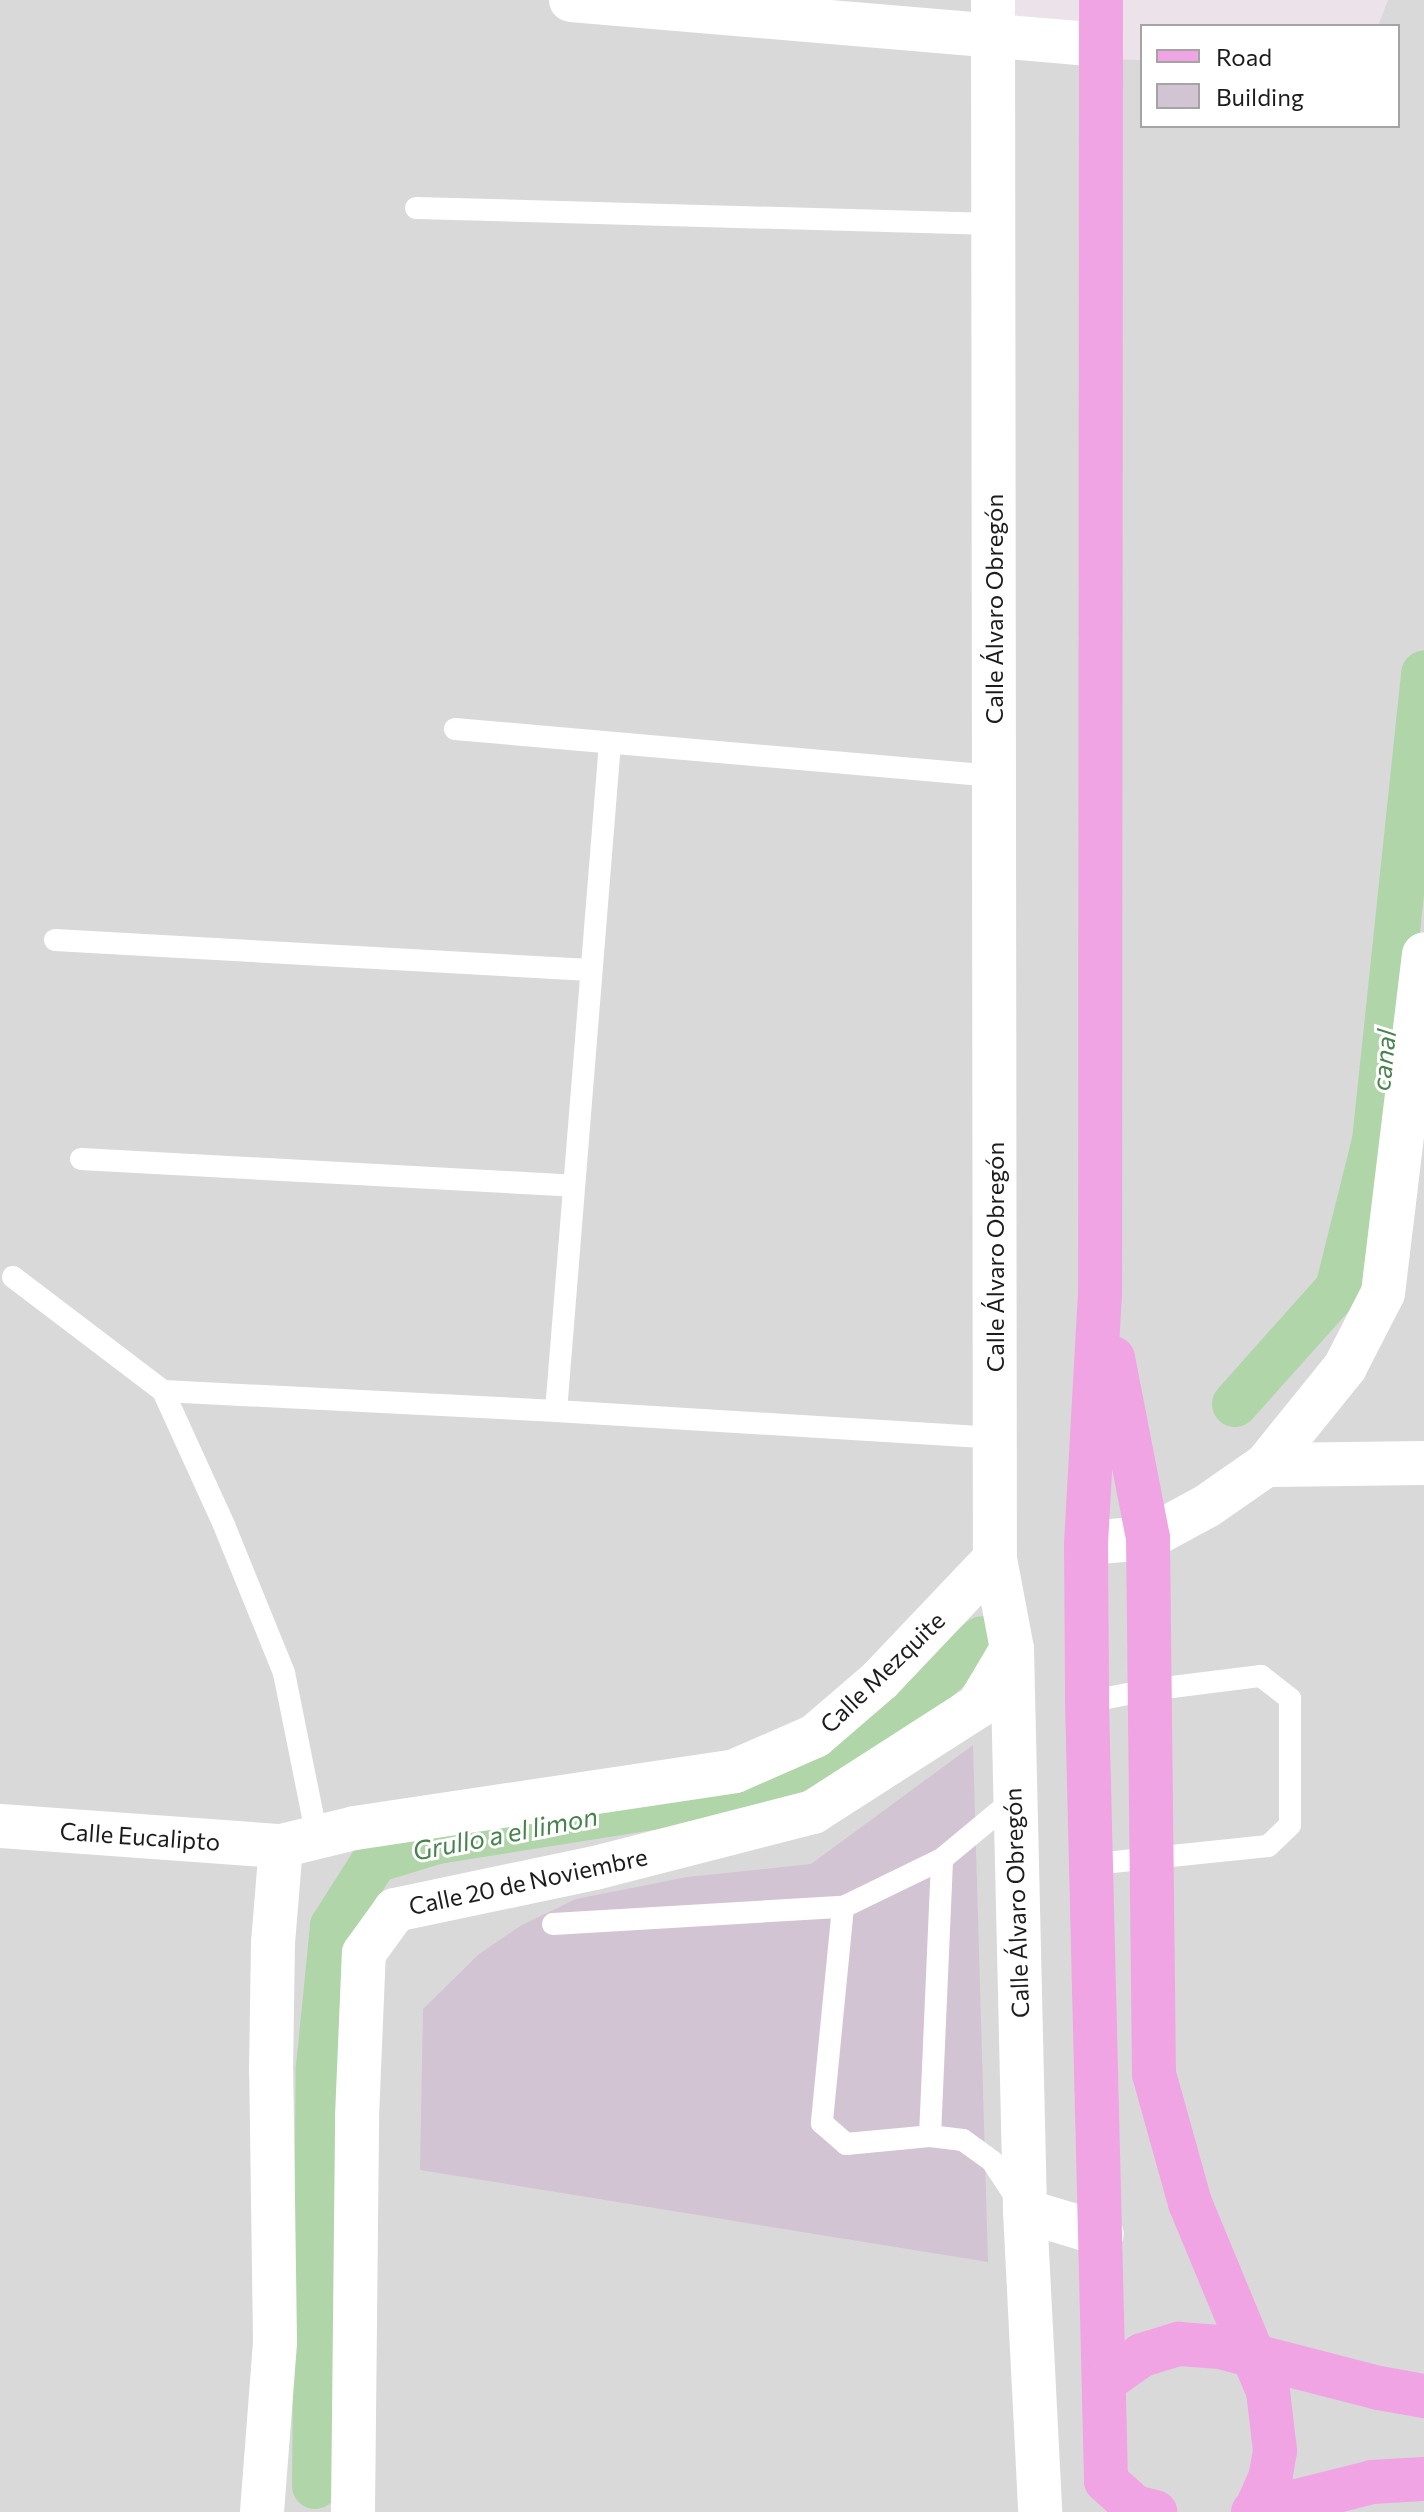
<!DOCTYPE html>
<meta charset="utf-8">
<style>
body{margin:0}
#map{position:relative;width:1424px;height:2512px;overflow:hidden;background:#ece3ea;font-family:Commissioner,sans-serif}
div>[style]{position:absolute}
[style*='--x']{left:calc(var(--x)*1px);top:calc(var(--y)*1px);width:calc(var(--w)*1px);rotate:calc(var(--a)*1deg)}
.residential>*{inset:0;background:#dad9da}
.canal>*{height:46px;margin:-23px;padding:0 23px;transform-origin:23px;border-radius:23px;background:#b0d5a8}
.building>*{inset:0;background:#d2c4d2}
.lane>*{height:22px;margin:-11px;padding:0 11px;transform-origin:11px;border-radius:11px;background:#fff}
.street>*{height:44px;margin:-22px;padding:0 22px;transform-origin:22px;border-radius:22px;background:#fff}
.primary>*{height:44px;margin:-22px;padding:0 22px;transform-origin:22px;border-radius:22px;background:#f0a4e3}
span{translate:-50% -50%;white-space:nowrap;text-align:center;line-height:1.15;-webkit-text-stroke:6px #fff;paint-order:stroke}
.street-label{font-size:24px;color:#1c1c1c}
.water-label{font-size:26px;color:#47834d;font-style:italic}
.legend{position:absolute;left:1140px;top:24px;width:260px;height:104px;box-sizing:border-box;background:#fff;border:2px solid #a4a4a4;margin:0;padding:10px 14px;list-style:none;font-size:24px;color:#1c1c1c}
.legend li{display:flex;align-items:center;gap:16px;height:40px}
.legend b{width:40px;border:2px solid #a4a4a4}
</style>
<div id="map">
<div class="residential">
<div style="clip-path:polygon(0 0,1014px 0,1013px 57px,1142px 60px,1142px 126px,1398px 126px,1398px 26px,1378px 26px,1388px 0,1424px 0,1424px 2512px,0 2512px)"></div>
</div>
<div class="canal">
<div style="--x:1235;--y:1404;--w:154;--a:-48.2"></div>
<div style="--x:1338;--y:1289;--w:153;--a:-76"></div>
<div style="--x:1375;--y:1141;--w:470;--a:-84"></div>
<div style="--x:315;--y:2486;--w:419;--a:-89.5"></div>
<div style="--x:319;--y:2067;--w:142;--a:-84.3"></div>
<div style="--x:333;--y:1926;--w:78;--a:-57.5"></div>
<div style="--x:375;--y:1860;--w:65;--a:-17"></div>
<div style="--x:437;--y:1841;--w:370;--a:-9"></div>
<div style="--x:802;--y:1783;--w:96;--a:-34.4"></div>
<div style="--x:881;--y:1729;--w:135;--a:-41.7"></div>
</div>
<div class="building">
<div style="clip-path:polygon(973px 1745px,988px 2262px,420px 2170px,423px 2009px,479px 1954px,522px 1925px,576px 1899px,687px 1877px,811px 1864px)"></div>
</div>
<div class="lane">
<div style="--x:416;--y:208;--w:577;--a:1.59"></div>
<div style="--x:455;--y:729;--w:541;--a:4.98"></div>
<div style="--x:610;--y:743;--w:670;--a:94.62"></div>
<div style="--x:556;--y:1411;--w:440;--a:3.5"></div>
<div style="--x:55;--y:940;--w:536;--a:3.21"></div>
<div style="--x:81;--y:1159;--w:493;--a:3.1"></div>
<div style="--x:13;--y:1277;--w:188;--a:37.2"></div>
<div style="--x:163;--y:1391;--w:147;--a:65.5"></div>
<div style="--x:224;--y:1525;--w:160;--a:67.9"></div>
<div style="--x:284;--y:1673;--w:167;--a:78.6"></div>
<div style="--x:163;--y:1391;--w:394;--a:2.9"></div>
<div style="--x:1087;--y:1702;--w:62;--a:-11.1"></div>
<div style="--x:1148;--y:1690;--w:114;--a:-7.1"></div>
<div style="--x:1261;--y:1676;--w:37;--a:38"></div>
<div style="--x:1290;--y:1699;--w:126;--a:90"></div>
<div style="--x:1290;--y:1825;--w:30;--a:136"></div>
<div style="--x:1268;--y:1846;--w:176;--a:174.1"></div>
<div style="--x:1013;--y:1800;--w:92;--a:140.3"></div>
<div style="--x:942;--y:1859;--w:110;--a:154.1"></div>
<div style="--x:843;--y:1907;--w:217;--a:95.6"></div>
<div style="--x:822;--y:2123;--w:32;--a:41"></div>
<div style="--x:846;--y:2144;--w:84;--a:-5.4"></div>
<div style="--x:930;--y:2136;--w:33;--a:7"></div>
<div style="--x:963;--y:2140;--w:36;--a:36"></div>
<div style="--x:992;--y:2161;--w:45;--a:56.7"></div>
<div style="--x:553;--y:1924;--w:290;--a:-3.4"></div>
<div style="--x:930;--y:2136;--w:277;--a:-87.5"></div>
</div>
<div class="street">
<div style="--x:571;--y:0;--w:532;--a:4.85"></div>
<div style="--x:993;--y:0;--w:1559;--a:89.93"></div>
<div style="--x:995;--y:1559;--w:92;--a:79.3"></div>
<div style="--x:1012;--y:1649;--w:562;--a:88.67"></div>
<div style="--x:1025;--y:2211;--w:301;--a:87.1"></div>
<div style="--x:1266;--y:1465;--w:158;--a:-0.7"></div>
<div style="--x:1086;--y:1543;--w:62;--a:-4.6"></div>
<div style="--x:1148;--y:1538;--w:67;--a:-28.5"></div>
<div style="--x:1207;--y:1506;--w:72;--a:-34.8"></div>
<div style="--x:1266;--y:1465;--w:126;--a:-51.1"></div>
<div style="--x:1345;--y:1367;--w:83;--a:-62.8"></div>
<div style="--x:1383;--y:1293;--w:341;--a:-83.1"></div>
<div style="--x:0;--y:1826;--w:282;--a:4.1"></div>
<div style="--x:281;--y:1846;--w:76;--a:-13.7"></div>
<div style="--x:355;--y:1828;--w:384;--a:-8.5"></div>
<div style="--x:735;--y:1771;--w:87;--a:-23.6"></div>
<div style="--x:815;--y:1736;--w:86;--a:-40.7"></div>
<div style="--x:880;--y:1680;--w:167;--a:-46.5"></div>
<div style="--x:1025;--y:2211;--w:80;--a:16.6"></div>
<div style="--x:262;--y:2512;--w:170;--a:-85.6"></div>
<div style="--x:275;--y:2342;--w:271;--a:-90.8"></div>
<div style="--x:271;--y:2071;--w:128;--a:-89.1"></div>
<div style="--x:273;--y:1943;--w:97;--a:-85.3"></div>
<div style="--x:353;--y:2512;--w:395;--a:-89.4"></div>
<div style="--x:357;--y:2117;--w:164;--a:-87.6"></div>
<div style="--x:364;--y:1953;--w:53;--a:-54.2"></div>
<div style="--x:395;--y:1910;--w:204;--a:-11.9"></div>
<div style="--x:595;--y:1868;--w:225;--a:-14.4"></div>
<div style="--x:813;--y:1812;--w:196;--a:-32.7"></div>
<div style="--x:978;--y:1706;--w:66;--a:-59.2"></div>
</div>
<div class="primary">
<div style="--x:1101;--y:0;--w:1293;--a:90.04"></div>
<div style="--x:1100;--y:1293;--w:250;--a:93.2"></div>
<div style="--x:1086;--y:1543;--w:159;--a:89.6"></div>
<div style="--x:1087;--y:1702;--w:779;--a:88.6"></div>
<div style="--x:1106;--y:2481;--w:39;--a:42"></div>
<div style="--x:1135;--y:2507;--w:21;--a:14"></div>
<div style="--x:1113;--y:1358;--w:183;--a:79"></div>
<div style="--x:1148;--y:1538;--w:536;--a:89.36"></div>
<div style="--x:1154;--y:2074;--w:134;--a:74.4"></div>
<div style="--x:1190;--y:2203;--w:204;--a:67.5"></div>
<div style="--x:1268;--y:2391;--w:60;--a:83.3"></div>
<div style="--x:1275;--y:2451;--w:27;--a:100"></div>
<div style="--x:1270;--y:2478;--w:36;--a:114"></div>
<div style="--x:1105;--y:2381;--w:45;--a:-35.1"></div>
<div style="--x:1142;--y:2355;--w:39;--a:-17"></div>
<div style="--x:1179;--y:2344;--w:41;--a:4.2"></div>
<div style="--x:1220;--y:2347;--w:164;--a:14.5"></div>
<div style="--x:1379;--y:2388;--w:46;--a:10.1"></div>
<div style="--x:1253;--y:2512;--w:123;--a:-14.1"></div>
<div style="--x:1372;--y:2482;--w:52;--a:-3.3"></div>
</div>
<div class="street-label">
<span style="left:994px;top:609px;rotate:-90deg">Calle Álvaro Obregón</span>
<span style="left:995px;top:1257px;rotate:-90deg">Calle Álvaro Obregón</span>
<span style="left:882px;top:1672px;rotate:-44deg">Calle Mezquite</span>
<span style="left:140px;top:1836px;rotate:4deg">Calle Eucalipto</span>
<span style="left:528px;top:1881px;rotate:-12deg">Calle 20 de Noviembre</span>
<span style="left:1016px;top:1903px;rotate:-92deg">Calle Álvaro Obregón</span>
</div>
<div class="water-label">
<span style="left:1383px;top:1060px;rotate:-84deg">canal</span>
<span style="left:505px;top:1833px;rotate:-11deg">Grullo a el limon</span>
</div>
<ul class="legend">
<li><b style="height:10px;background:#f0a4e3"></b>Road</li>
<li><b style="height:22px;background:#d2c4d2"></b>Building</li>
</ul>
</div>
